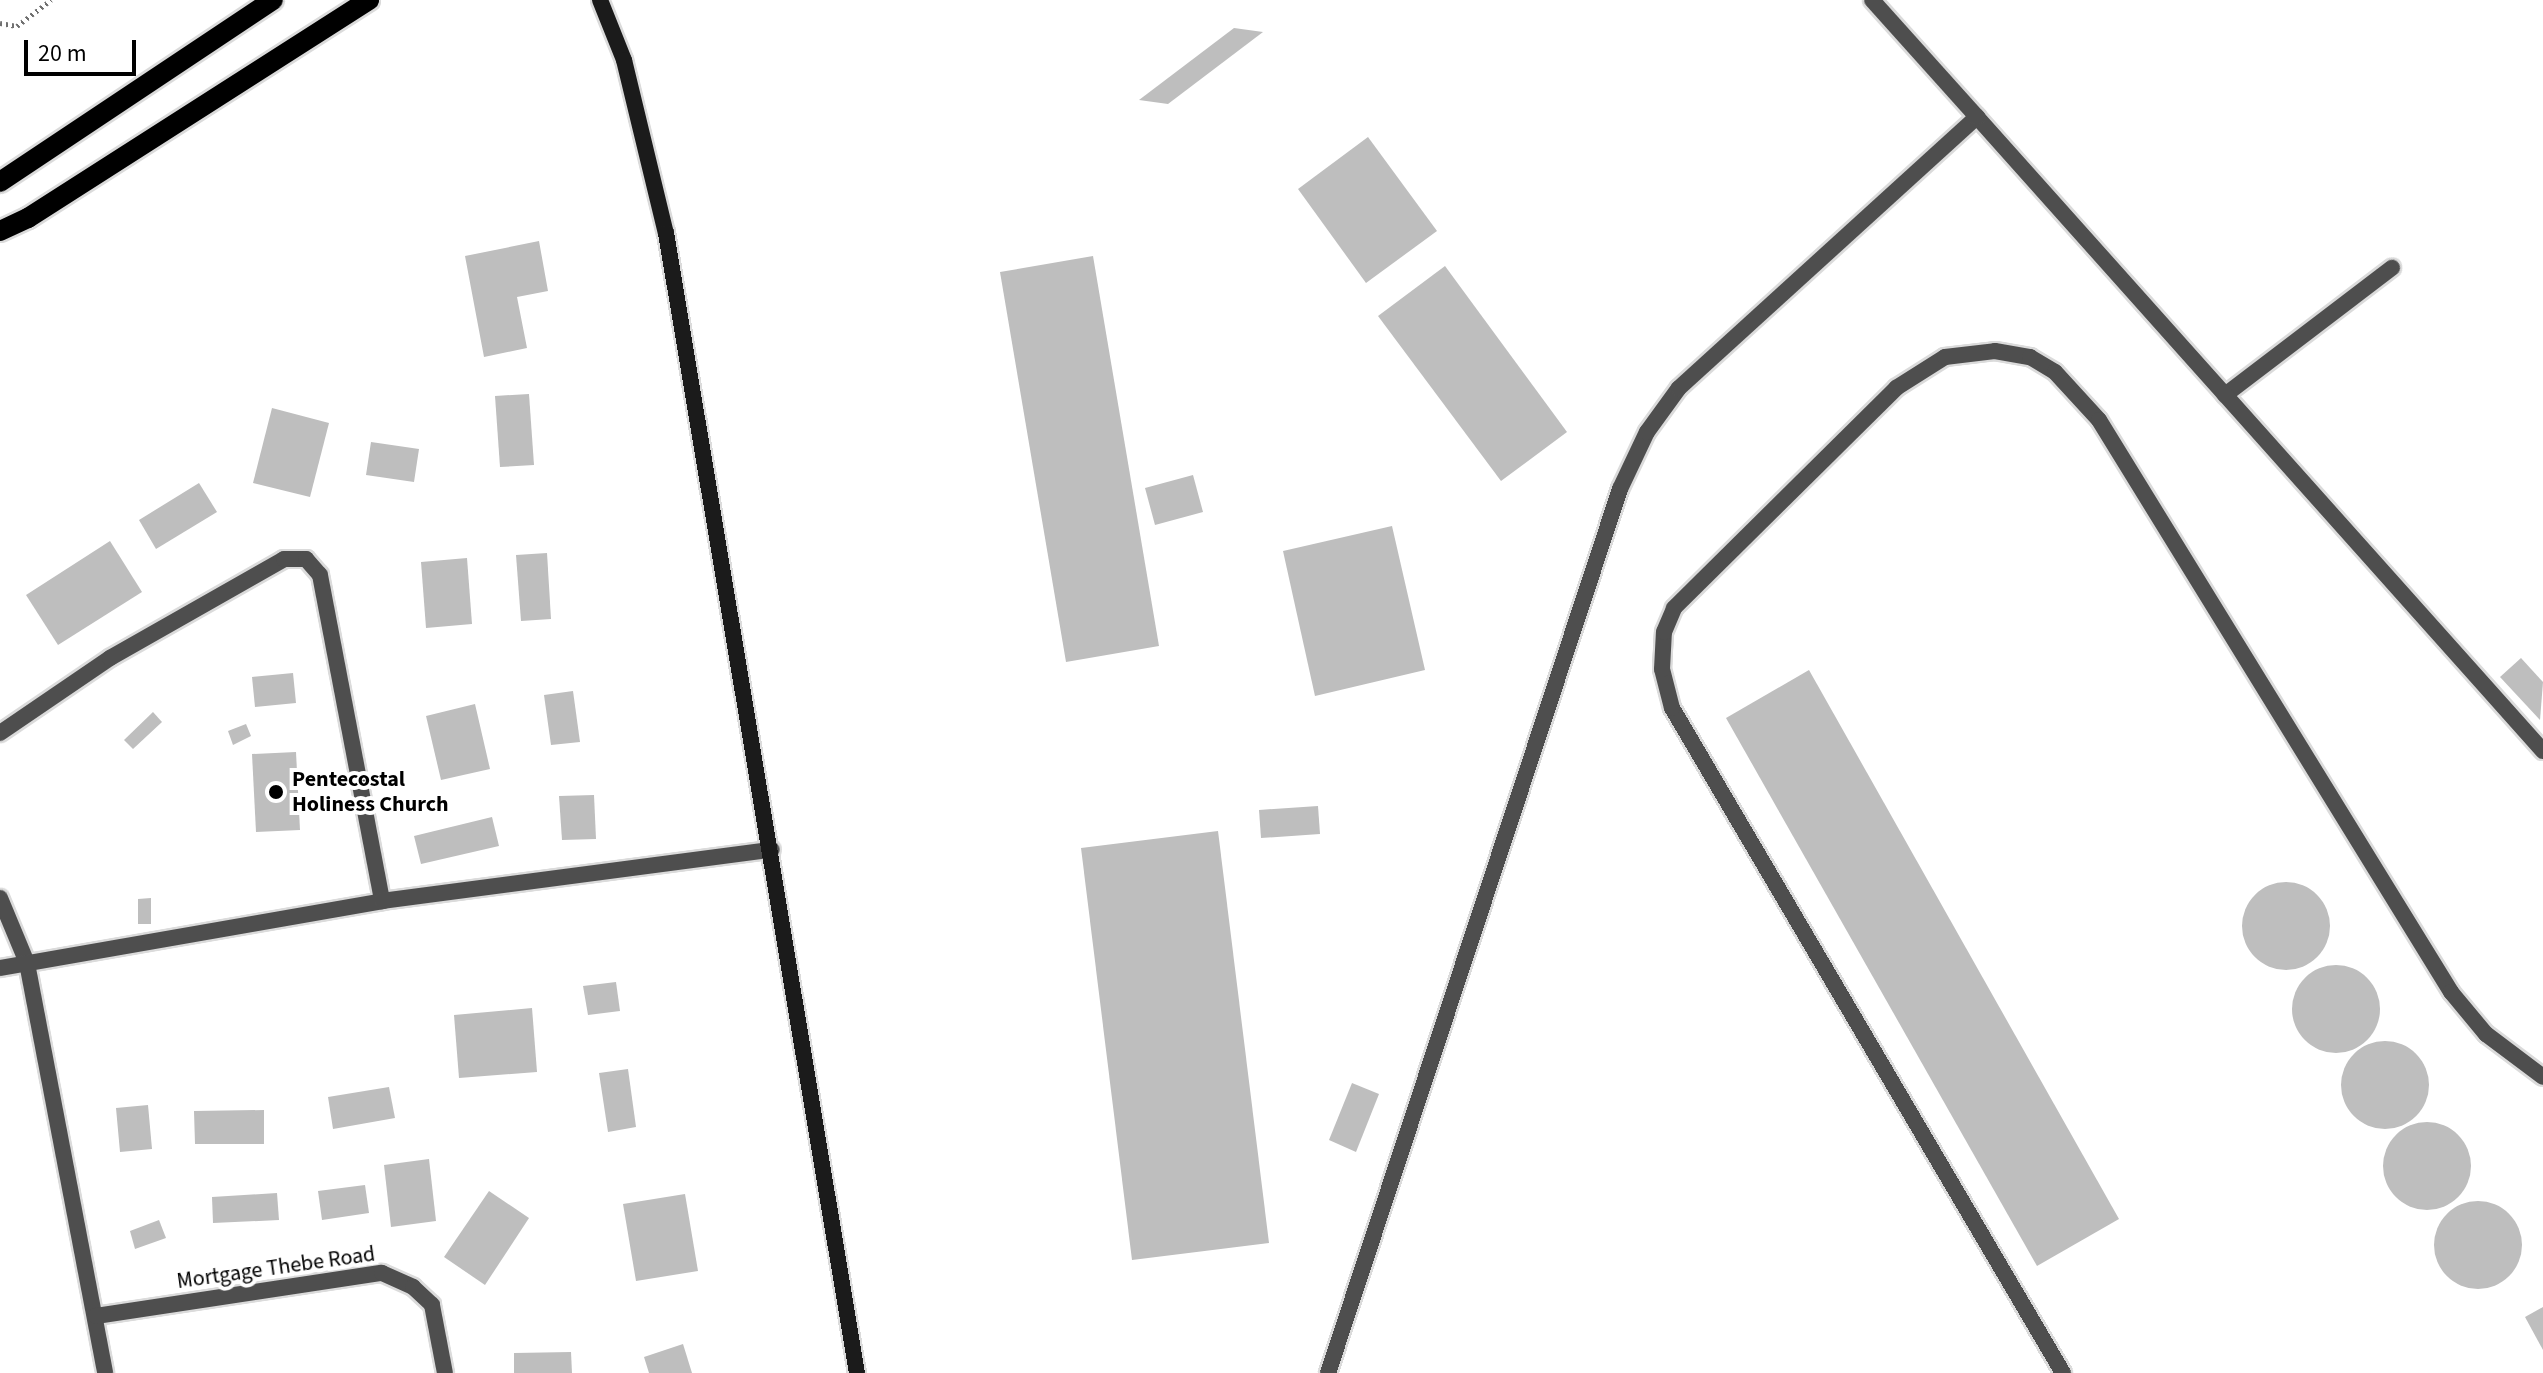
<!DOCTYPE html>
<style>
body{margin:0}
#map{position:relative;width:2543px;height:1373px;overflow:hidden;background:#fff;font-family:"Source Sans 3",sans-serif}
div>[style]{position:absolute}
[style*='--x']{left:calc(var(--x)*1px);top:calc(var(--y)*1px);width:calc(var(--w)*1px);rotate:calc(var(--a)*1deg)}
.building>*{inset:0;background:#bebebe}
.round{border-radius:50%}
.path>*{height:5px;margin-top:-2.5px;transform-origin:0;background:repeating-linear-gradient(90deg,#707070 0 2px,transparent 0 6px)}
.roads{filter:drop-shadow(2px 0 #dbdbdb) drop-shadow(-2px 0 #dbdbdb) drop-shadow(0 2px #dbdbdb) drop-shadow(0 -2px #dbdbdb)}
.lane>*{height:16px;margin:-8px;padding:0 8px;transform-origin:8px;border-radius:8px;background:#4e4e4e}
.street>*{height:16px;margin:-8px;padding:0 8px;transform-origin:8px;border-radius:8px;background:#4e4e4e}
.secondary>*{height:16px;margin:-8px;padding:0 8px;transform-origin:8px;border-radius:8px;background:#1b1b1b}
.primary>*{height:20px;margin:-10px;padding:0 10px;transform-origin:10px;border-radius:10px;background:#000}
.dots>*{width:22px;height:22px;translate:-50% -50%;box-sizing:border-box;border:4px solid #fff;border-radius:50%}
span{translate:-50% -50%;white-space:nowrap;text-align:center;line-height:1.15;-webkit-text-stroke:8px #fff;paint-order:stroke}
.poi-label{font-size:22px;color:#000;font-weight:700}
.left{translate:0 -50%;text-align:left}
.street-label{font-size:22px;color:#000}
.scale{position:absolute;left:24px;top:40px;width:112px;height:36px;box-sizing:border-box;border:4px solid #000;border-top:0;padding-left:10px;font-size:24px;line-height:28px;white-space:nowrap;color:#000;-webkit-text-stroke:6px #fff;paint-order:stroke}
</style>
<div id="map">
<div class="building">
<div style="clip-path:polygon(1234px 28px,1263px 32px,1168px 104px,1139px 100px)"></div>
<div style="clip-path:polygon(1368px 137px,1437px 231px,1366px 283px,1298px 189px)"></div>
<div style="clip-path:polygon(539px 241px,548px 291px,517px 297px,527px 348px,484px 357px,465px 256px)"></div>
<div style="clip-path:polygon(1093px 256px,1159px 646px,1066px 662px,1000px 272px)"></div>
<div style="clip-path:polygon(1445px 266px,1567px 432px,1501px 481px,1378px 316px)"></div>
<div style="clip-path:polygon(529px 394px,534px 465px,500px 467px,495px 396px)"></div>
<div style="clip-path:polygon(272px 408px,329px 423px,310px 497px,253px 483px)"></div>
<div style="clip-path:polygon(371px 442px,419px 449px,414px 482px,366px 475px)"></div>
<div style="clip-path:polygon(1193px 475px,1203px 512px,1155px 525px,1145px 488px)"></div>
<div style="clip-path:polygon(199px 483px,217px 512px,156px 549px,139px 520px)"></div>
<div style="clip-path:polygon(1392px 526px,1425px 670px,1315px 696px,1283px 551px)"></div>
<div style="clip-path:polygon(110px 541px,142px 592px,58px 645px,26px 595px)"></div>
<div style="clip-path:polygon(547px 553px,551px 619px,521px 621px,516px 555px)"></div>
<div style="clip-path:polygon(467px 558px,472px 624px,426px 628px,421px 562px)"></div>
<div style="clip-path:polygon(2521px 658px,2543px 682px,2540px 720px,2500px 677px)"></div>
<div style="clip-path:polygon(1809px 670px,2119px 1219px,2037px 1266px,1726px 718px)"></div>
<div style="clip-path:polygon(293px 673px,296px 703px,255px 707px,252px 677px)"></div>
<div style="clip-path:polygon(573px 691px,580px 742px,551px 745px,544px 695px)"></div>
<div style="clip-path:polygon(475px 704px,490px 769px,441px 780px,426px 716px)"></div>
<div style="clip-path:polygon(153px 712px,162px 722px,133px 749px,124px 740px)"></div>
<div style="clip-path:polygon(246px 724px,251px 736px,233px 745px,228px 731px)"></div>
<div style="clip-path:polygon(296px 752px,300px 830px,256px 832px,252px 754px)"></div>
<div style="clip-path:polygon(594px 795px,596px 839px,562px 840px,559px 796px)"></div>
<div style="clip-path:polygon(1318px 806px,1320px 834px,1261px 838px,1259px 810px)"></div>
<div style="clip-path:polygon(492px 817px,499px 846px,421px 864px,414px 836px)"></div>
<div style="clip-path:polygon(1218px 831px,1269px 1243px,1132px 1260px,1081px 848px)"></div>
<div class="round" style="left:2242px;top:882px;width:88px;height:88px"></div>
<div style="clip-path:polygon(151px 898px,151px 924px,138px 924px,138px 899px)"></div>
<div class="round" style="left:2292px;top:965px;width:88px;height:88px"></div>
<div style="clip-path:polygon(616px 982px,620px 1011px,588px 1015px,583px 986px)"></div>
<div style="clip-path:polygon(532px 1008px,537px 1072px,459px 1078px,454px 1015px)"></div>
<div class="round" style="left:2341px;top:1041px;width:88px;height:88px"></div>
<div style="clip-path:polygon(628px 1069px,636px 1127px,608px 1132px,599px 1073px)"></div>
<div style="clip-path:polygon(1352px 1083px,1379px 1094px,1356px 1152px,1329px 1140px)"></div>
<div style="clip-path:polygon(389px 1087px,395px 1118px,333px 1129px,328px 1097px)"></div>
<div style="clip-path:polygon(148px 1105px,152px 1149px,120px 1152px,116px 1108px)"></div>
<div style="clip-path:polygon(264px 1110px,264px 1144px,195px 1144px,194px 1111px)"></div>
<div class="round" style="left:2383px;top:1122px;width:88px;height:88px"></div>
<div style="clip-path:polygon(429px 1159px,436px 1221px,391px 1227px,384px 1165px)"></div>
<div style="clip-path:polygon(365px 1185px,369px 1213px,322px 1220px,318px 1191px)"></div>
<div style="clip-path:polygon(489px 1191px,529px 1218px,485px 1285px,444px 1257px)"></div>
<div style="clip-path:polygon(277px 1193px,279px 1220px,213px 1223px,212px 1197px)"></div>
<div style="clip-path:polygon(685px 1194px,698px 1271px,636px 1281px,623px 1204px)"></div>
<div class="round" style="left:2434px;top:1201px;width:88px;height:88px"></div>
<div style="clip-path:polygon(159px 1220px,166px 1238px,135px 1249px,130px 1231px)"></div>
<div style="clip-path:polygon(2543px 1307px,2543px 1350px,2525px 1317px)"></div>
<div style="clip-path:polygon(683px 1344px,692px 1373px,649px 1373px,644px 1357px)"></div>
<div style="clip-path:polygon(571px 1352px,572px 1373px,514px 1373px,514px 1353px)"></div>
</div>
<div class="path">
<div style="--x:0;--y:23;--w:17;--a:10"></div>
<div style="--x:17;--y:26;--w:43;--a:-37.4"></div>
</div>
<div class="roads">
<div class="lane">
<div style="--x:2225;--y:395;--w:210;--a:-37.3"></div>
<div style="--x:2063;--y:1373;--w:771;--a:-120.45"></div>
<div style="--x:1672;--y:708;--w:40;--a:-104.4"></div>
<div style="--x:1662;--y:669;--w:37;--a:-87"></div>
<div style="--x:1664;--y:632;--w:26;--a:-67"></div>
<div style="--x:1674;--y:608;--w:313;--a:-44.7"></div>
<div style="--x:1896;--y:388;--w:58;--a:-32.3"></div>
<div style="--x:1945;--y:357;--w:50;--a:-6.8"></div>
<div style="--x:1995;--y:351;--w:36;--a:10"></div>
<div style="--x:2030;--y:357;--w:29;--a:31"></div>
<div style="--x:2055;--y:372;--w:65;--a:47.5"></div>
<div style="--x:2099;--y:420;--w:672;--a:58.39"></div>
<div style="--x:2451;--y:992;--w:55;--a:50.2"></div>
<div style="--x:2486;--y:1034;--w:71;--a:37"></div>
</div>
<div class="street">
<div style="--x:1977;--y:117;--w:850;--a:48.24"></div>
<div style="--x:0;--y:733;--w:133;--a:-34.3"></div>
<div style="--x:110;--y:658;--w:200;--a:-29.6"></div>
<div style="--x:284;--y:559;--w:22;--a:0"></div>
<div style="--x:306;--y:559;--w:21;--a:49"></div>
<div style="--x:320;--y:575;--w:332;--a:79.2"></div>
<div style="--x:0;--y:898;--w:70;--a:67.4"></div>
<div style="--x:27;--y:963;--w:417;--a:79.2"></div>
<div style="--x:0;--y:968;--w:388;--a:-9.9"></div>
<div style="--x:382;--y:901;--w:393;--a:-7.5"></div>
<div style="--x:96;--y:1316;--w:289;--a:-8.6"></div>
<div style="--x:382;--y:1273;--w:34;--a:24"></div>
<div style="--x:413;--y:1287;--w:26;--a:43"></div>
<div style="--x:432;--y:1305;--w:69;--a:79.2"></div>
<div style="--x:1328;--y:1373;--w:931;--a:-71.72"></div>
<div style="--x:1620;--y:489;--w:63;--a:-64.7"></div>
<div style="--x:1647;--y:432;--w:54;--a:-54"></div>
<div style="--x:1679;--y:388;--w:403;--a:-42.3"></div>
<div style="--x:1977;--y:117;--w:157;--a:-131.9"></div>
</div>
<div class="secondary">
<div style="--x:600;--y:0;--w:65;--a:68.2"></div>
<div style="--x:624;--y:60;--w:178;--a:76.4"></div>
<div style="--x:666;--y:233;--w:1156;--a:80.49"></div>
</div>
<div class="primary">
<div style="--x:0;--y:182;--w:328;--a:-33.7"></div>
<div style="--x:0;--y:231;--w:31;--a:-25"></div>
<div style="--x:28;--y:218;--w:405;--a:-32.6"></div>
</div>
</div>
<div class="dots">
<div style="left:276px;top:792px;background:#000"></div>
</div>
<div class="poi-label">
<span class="left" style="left:292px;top:792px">Pentecostal<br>Holiness Church</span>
</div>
<div class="street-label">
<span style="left:276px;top:1268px;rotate:-8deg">Mortgage Thebe Road</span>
</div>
<div class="scale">20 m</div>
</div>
